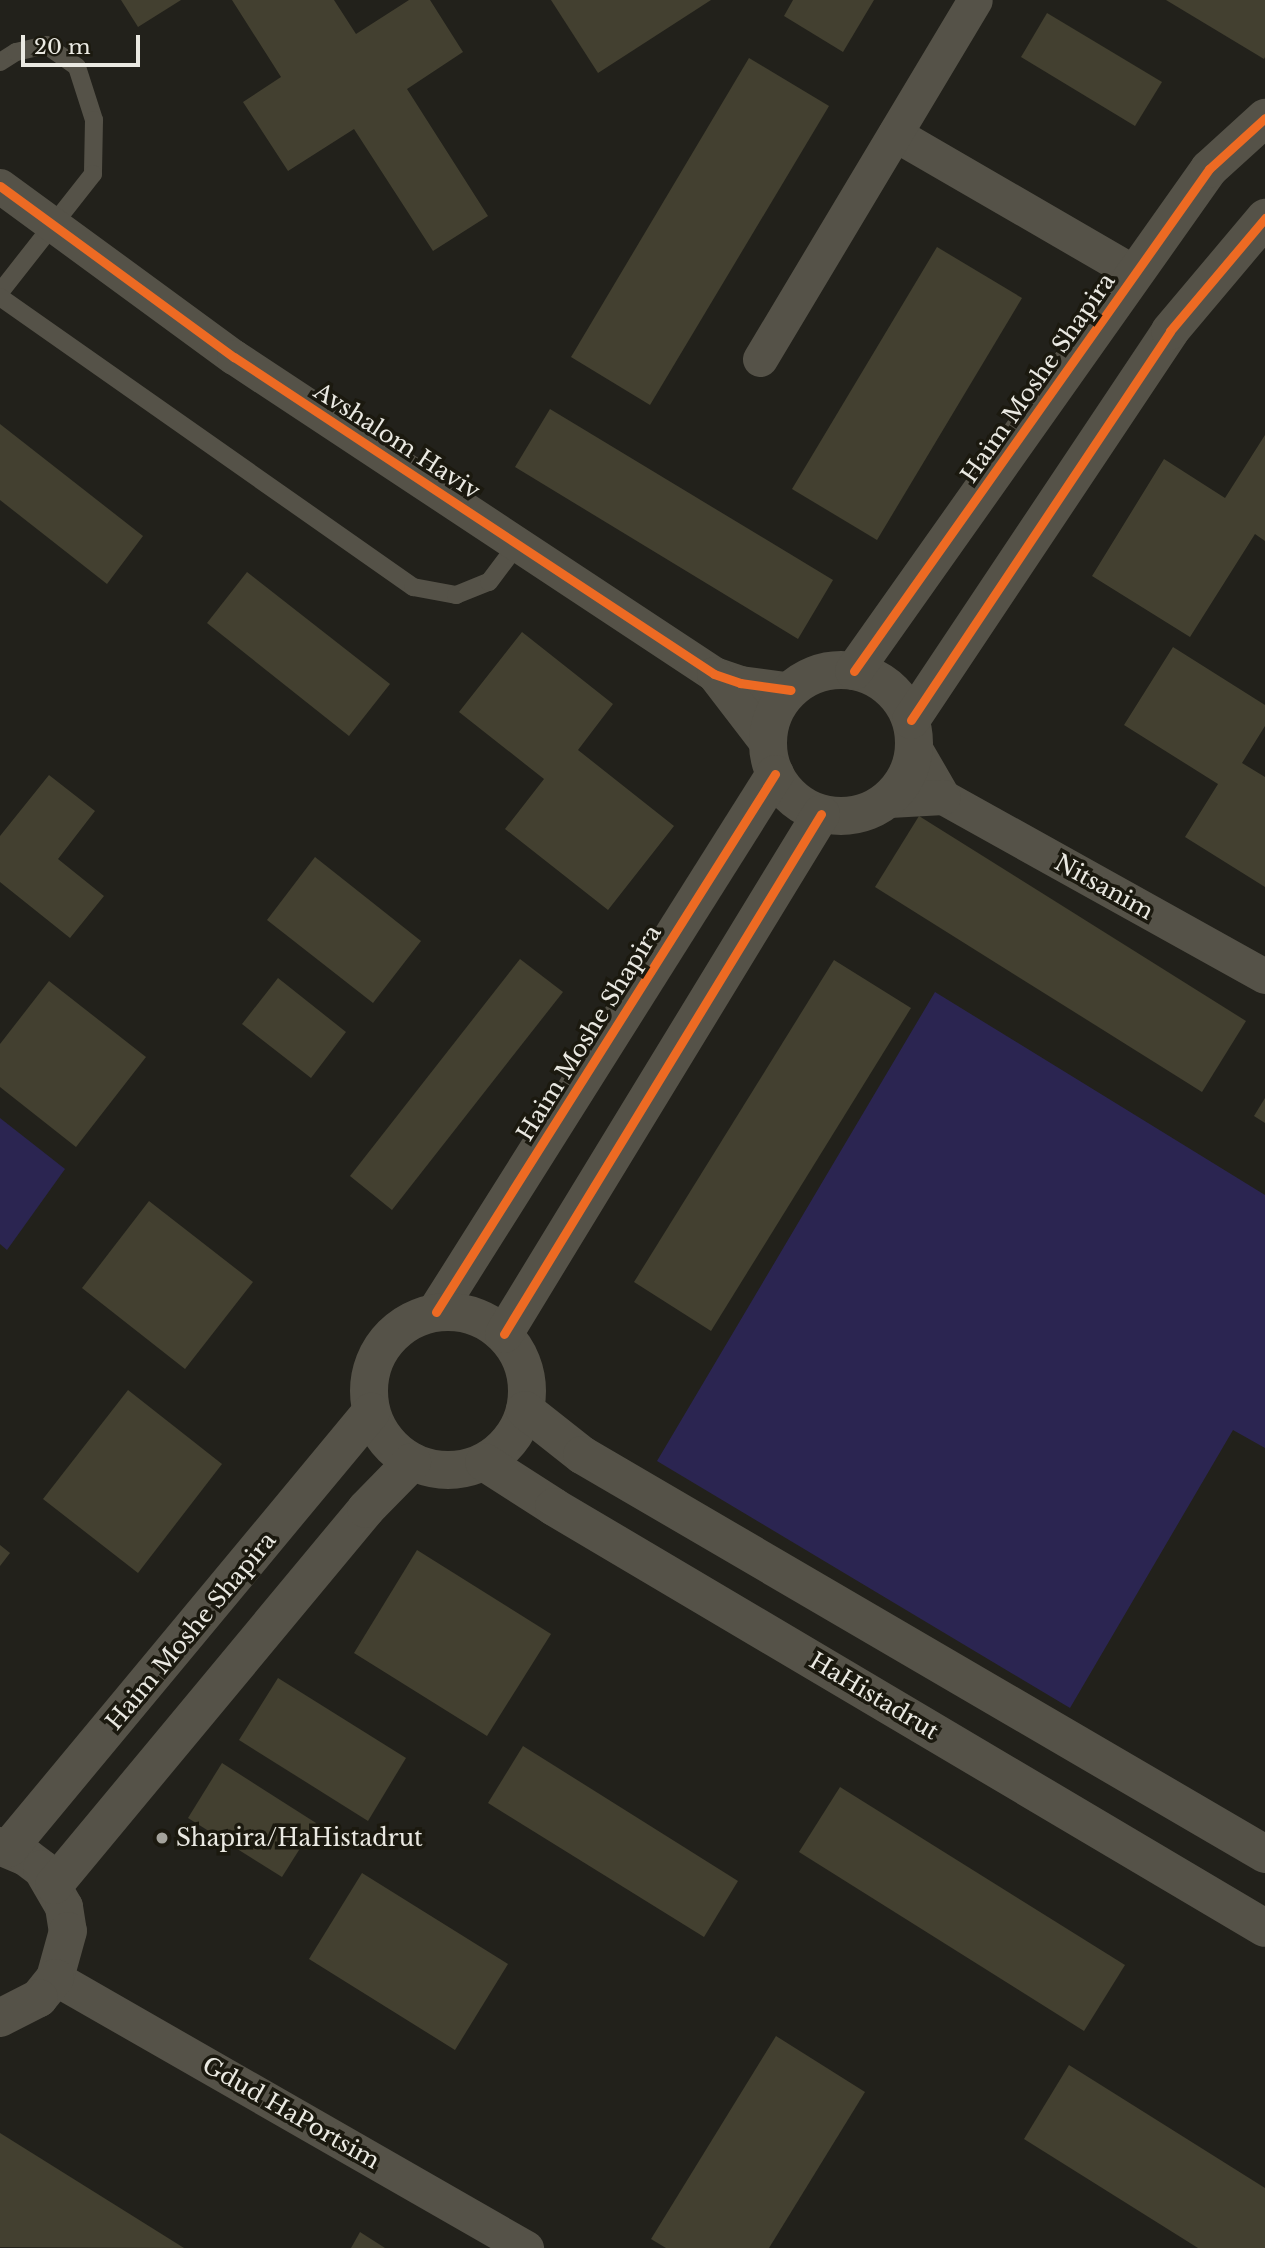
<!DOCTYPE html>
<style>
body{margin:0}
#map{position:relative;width:1265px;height:2248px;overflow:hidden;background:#22211b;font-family:"Libre Baskerville",serif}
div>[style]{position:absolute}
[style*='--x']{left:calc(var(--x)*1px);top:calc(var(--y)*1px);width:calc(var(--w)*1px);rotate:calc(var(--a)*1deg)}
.green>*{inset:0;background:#2b2551}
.building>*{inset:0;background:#434030}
.service>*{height:18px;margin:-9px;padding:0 9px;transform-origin:9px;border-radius:9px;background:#555248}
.minor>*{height:35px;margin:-17.5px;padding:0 17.5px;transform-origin:17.5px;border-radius:17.5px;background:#555248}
.tertiary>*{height:38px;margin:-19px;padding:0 19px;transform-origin:19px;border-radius:19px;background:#555248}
.tertiary>.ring{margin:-19px;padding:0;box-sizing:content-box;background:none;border:38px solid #555248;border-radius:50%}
.cycleway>*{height:9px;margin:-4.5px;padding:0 4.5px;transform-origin:4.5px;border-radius:4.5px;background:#ed6a23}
.dots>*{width:19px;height:19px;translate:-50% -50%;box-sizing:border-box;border:4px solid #1b190f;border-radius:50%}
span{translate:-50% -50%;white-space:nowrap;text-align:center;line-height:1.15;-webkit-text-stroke:7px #1b190f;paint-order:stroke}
.street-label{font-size:23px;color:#eae9e2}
.poi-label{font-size:23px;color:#eae9e2}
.left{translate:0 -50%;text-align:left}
.scale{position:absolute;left:21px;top:35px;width:119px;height:32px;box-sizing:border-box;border:4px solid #eae9e2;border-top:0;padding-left:9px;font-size:21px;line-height:24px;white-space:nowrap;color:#eae9e2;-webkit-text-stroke:5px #1b190f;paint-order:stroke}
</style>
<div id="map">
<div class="green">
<div style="clip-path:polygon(935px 992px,1265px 1195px,1265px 1448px,1233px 1430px,1070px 1708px,657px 1461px)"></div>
<div style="clip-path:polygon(0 1118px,65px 1169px,7px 1250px,0 1244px)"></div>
</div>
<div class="building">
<div style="clip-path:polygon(121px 0,181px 0,138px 27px)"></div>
<div style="clip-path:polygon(232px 0,334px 0,356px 34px,409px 0,430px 0,463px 52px,407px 89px,488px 216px,433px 251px,354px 129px,288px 171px,243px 102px,281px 77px)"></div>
<div style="clip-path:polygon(551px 0,711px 0,598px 73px)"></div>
<div style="clip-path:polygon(793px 0,874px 0,843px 52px,784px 16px)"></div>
<div style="clip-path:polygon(1166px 0,1265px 0,1265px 57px,1264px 59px)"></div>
<div style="clip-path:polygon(1047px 13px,1162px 82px,1135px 126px,1021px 57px)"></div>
<div style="clip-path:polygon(749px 58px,829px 106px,650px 405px,571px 357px)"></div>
<div style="clip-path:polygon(937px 247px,1022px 298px,877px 540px,792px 489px)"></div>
<div style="clip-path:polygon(550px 409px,833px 580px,798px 639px,515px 467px)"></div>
<div style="clip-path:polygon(0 424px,143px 536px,107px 584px,0 500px)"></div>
<div style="clip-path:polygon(1265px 435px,1265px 541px,1255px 534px,1190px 637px,1092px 576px,1164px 459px,1225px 498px)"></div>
<div style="clip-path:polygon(247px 572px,390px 684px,349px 736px,207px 623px)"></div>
<div style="clip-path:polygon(522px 632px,613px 704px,578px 750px,674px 826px,608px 910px,505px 829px,544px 779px,459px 712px)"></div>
<div style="clip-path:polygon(1173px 647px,1265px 705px,1265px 726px,1242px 763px,1265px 777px,1265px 887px,1185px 837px,1218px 784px,1124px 725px)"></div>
<div style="clip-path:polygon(49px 775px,95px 811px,58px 859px,104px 896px,70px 938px,0 882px,0 836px)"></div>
<div style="clip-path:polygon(919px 816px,1246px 1021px,1202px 1092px,875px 887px)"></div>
<div style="clip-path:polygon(315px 857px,421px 941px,373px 1003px,267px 920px)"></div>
<div style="clip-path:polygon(520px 959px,563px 992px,392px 1210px,350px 1176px)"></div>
<div style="clip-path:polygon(834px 960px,911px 1008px,711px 1331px,634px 1282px)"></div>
<div style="clip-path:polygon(278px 978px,346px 1032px,311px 1078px,242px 1024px)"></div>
<div style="clip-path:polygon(49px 981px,146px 1057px,76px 1147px,0 1087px,0 1044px)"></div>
<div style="clip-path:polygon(1265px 1098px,1265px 1123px,1254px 1116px)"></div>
<div style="clip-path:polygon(149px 1201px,253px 1282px,185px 1369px,82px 1288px)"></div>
<div style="clip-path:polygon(128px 1390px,222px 1464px,138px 1573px,43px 1499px)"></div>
<div style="clip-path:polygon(0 1545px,10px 1553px,0 1566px)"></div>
<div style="clip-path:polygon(417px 1550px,551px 1634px,487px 1736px,354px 1653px)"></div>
<div style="clip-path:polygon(278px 1678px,406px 1758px,368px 1821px,239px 1740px)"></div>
<div style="clip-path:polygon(523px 1746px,738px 1881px,704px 1937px,488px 1803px)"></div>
<div style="clip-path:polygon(222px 1763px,316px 1823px,282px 1877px,188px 1818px)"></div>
<div style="clip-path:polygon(840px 1787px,1125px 1965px,1084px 2031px,799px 1852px)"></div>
<div style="clip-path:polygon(362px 1873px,508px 1964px,455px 2050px,309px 1959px)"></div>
<div style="clip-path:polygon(776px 2036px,865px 2092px,769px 2248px,666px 2248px,651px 2239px)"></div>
<div style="clip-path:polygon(1069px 2065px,1265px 2188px,1265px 2248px,1198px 2248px,1024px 2139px)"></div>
<div style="clip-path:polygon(0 2133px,184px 2248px,0 2247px)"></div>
<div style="clip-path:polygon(360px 2232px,385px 2248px,351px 2248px)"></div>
</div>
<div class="service">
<div style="--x:0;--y:62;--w:19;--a:-32"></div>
<div style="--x:16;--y:52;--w:31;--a:-13"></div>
<div style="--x:46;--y:45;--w:38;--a:35"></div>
<div style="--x:77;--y:67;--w:56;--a:72.2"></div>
<div style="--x:94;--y:120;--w:54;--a:91.1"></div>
<div style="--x:93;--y:174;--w:150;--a:128.2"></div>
<div style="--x:0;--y:297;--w:505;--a:35.08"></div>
<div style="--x:413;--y:587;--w:44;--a:10.5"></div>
<div style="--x:456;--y:595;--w:35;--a:-22"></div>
<div style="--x:489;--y:582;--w:50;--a:-53.1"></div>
</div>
<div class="minor">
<div style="--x:895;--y:134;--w:277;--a:30.1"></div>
<div style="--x:0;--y:186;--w:290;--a:36.2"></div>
<div style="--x:234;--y:357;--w:575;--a:33.44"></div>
<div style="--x:714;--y:674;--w:28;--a:19"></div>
<div style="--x:740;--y:683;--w:51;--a:7.8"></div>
<div style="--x:760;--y:359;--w:418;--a:-59.1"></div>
<div style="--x:714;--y:674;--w:87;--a:52.5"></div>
<div style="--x:914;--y:747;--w:58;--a:59.9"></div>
<div style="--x:943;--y:797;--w:368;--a:29.1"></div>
<div style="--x:889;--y:800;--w:54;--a:-3.2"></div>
<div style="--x:55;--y:1978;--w:543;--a:29.82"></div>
</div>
<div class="tertiary">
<div class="ring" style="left:768px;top:670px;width:108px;height:108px"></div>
<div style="--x:854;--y:671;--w:615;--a:-54.73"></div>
<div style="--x:1209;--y:169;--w:76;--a:-42.3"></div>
<div style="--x:911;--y:720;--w:467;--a:-56.3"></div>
<div style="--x:1170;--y:331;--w:148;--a:-49.9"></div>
<div style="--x:436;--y:1312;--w:636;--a:-57.78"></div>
<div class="ring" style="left:369px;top:1312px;width:120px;height:120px"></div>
<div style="--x:504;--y:1334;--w:609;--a:-58.63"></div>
<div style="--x:525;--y:1410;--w:73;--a:38.3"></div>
<div style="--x:582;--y:1455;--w:791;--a:30.29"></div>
<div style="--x:484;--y:1462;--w:83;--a:32.7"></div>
<div style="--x:554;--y:1507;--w:826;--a:30.63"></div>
<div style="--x:0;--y:1846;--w:28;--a:23"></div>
<div style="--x:26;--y:1857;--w:20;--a:37"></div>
<div style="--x:42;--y:1869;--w:44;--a:59.9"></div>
<div style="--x:64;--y:1907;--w:24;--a:81"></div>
<div style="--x:68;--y:1931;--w:49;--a:105.5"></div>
<div style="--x:55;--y:1978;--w:26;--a:129"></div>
<div style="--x:39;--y:1998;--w:44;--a:152.9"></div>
<div style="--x:9;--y:1848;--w:567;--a:-50.3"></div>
<div style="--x:54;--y:1885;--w:489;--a:-50.3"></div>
<div style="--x:366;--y:1509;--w:66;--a:-45.6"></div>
</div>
<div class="cycleway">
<div style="--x:0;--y:186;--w:290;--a:36.2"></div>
<div style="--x:234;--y:357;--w:575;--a:33.44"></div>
<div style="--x:714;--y:674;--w:28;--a:19"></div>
<div style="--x:740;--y:683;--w:51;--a:7.8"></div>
<div style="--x:854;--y:671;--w:615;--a:-54.73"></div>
<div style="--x:1209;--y:169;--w:76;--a:-42.3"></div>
<div style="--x:911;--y:720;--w:467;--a:-56.3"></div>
<div style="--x:1170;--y:331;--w:148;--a:-49.9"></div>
<div style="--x:436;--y:1312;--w:636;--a:-57.78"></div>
<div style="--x:504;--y:1334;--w:609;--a:-58.63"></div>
</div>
<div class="dots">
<div style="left:162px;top:1838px;background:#a4a39c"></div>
</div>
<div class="street-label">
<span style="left:1038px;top:378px;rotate:-55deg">Haim Moshe Shapira</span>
<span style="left:397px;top:441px;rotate:33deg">Avshalom Haviv</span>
<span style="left:1104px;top:887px;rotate:29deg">Nitsanim</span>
<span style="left:589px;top:1033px;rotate:-58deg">Haim Moshe Shapira</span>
<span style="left:191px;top:1631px;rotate:-50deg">Haim Moshe Shapira</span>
<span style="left:874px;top:1696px;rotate:31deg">HaHistadrut</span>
<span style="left:291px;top:2113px;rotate:30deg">Gdud HaPortsim</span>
</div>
<div class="poi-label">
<span class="left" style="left:176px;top:1838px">Shapira/HaHistadrut</span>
</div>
<div class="scale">20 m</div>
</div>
